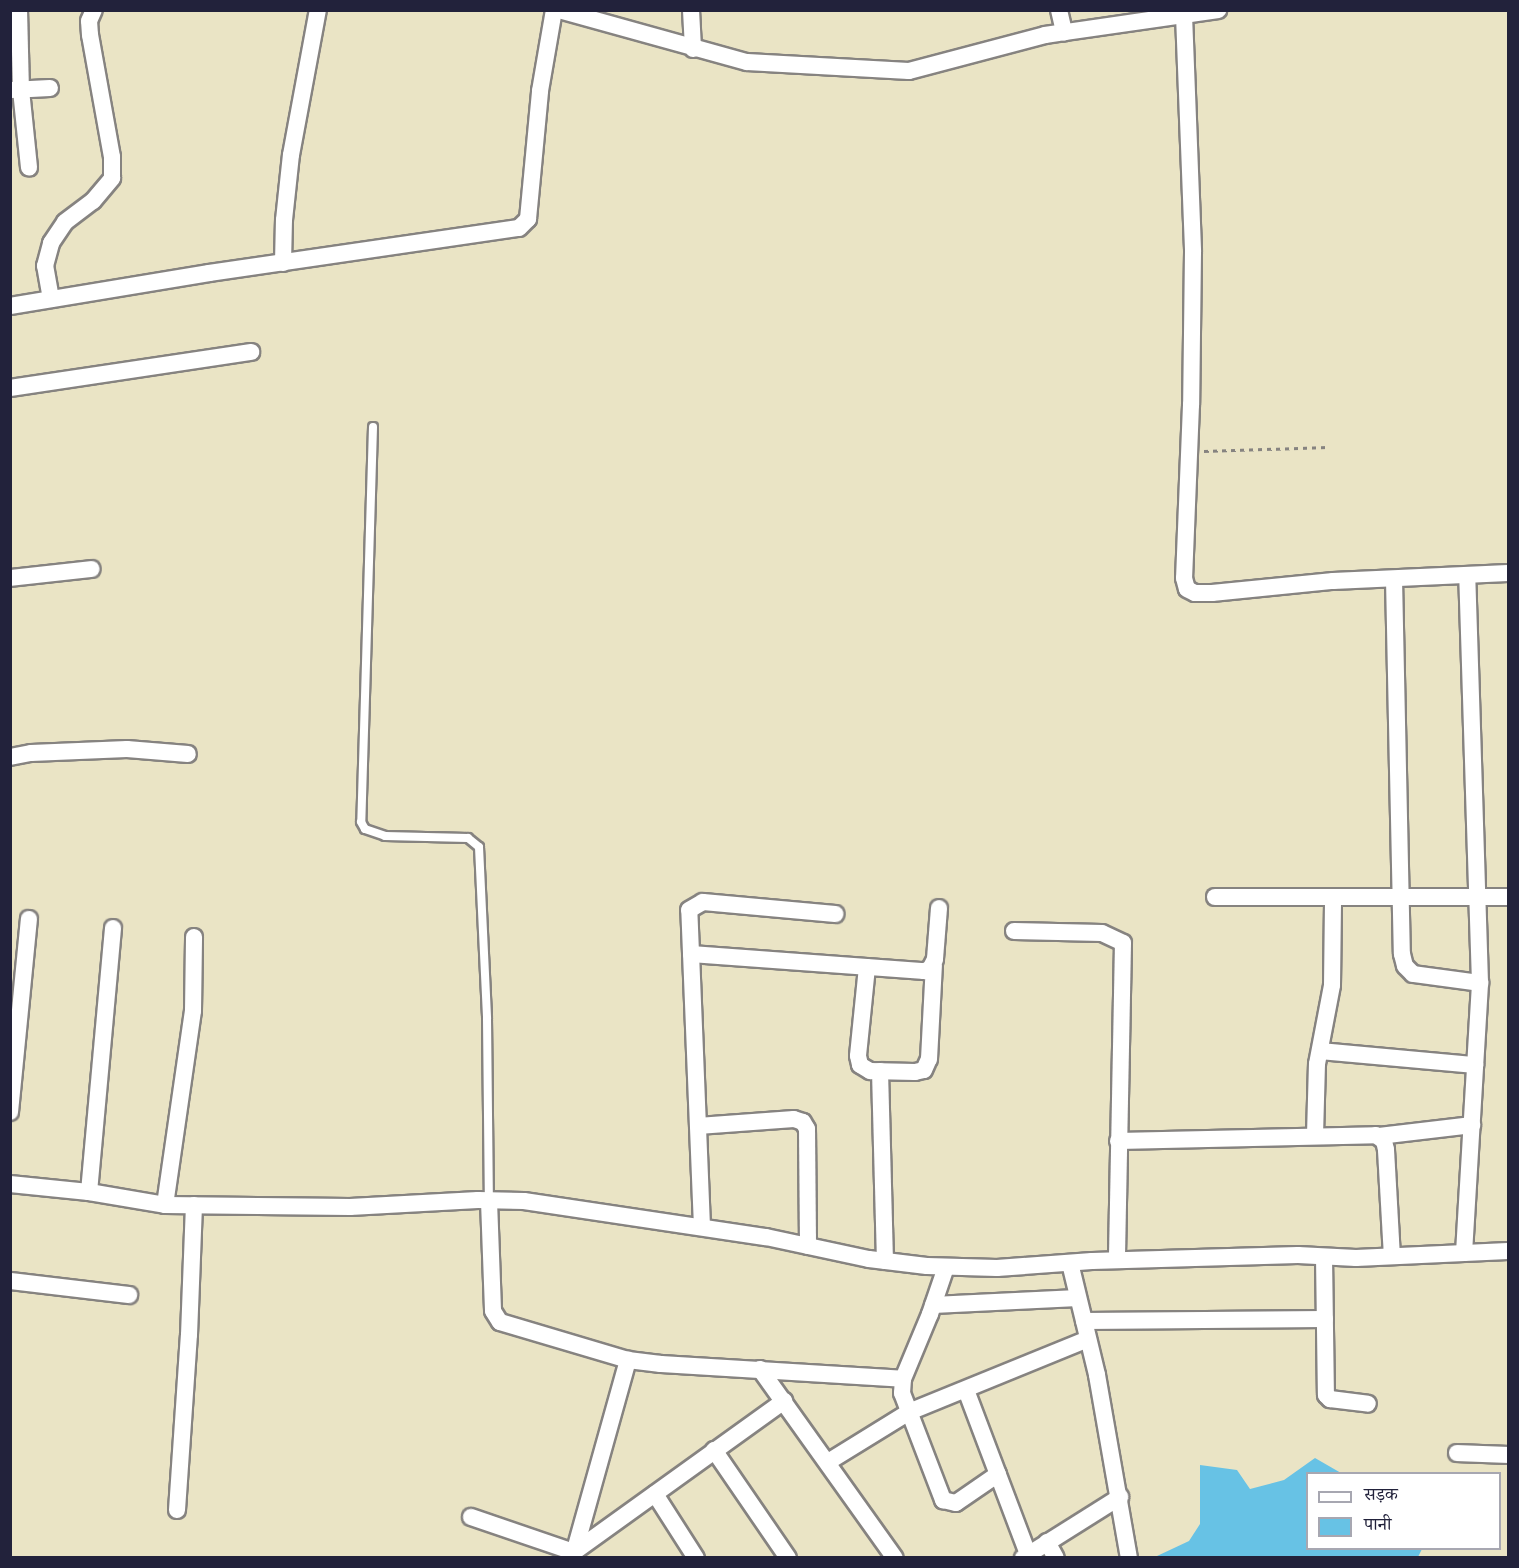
<!DOCTYPE html>
<meta charset="utf-8">
<style>
body{margin:0}
#map{position:relative;width:1519px;height:1568px;overflow:hidden;background:#eae4c5;font-family:"Libre Caslon Text","Noto Serif Devanagari",serif}
div>[style]{position:absolute}
[style*='--x']{left:calc(var(--x)*1px);top:calc(var(--y)*1px);width:calc(var(--w)*1px);rotate:calc(var(--a)*1deg)}
.water>*{inset:0;background:#67c2e5}
.path>*{height:3px;margin-top:-1.5px;transform-origin:0;background:repeating-linear-gradient(90deg,#868380 0 4.5px,transparent 0 9px)}
.roads{filter:drop-shadow(2px 0 #868380) drop-shadow(-2px 0 #868380) drop-shadow(0 2px #868380) drop-shadow(0 -2px #868380)}
.service>*{height:8px;margin:-4px;padding:0 4px;transform-origin:4px;border-radius:4px;background:#fff}
.minor>*{height:16px;margin:-8px;padding:0 8px;transform-origin:8px;border-radius:8px;background:#fff}
span{translate:-50% -50%;white-space:nowrap;text-align:center;line-height:1.15;-webkit-text-stroke:4.5px #fff;paint-order:stroke}
.frame{position:absolute;inset:0;border:12px solid #22223b;pointer-events:none}
.legend{position:absolute;left:1306px;top:1472px;width:195px;height:78px;box-sizing:border-box;background:#fff;border:2px solid #a7a7b1;margin:0;padding:8px 10px;list-style:none;font-size:18px;color:#22223b}
.legend li{display:flex;align-items:center;gap:12px;height:30px}
.legend b{width:30px;border:2px solid #a7a7b1}
</style>
<div id="map">
<div class="water">
<div style="clip-path:polygon(1315px 1458px,1341px 1473px,1380px 1473px,1308px 1474px,1308px 1548px,1422px 1549px,1418px 1557px,1157px 1556px,1189px 1541px,1200px 1524px,1200px 1465px,1237px 1470px,1250px 1489px,1284px 1480px)"></div>
</div>
<div class="path">
<div style="--x:1204;--y:451;--w:124;--a:-1.8"></div>
</div>
<div class="roads">
<div class="service">
<div style="--x:373;--y:427;--w:395;--a:91.7"></div>
<div style="--x:361;--y:822;--w:8;--a:60"></div>
<div style="--x:365;--y:829;--w:21;--a:19"></div>
<div style="--x:385;--y:836;--w:83;--a:1.4"></div>
<div style="--x:468;--y:838;--w:14;--a:39"></div>
<div style="--x:479;--y:847;--w:172;--a:87.3"></div>
<div style="--x:487;--y:1019;--w:182;--a:89.4"></div>
</div>
<div class="minor">
<div style="--x:19;--y:10;--w:80;--a:88.6"></div>
<div style="--x:21;--y:90;--w:78;--a:84.1"></div>
<div style="--x:559;--y:10;--w:195;--a:15.5"></div>
<div style="--x:747;--y:62;--w:162;--a:3.2"></div>
<div style="--x:909;--y:71;--w:141;--a:-14.8"></div>
<div style="--x:1045;--y:35;--w:175;--a:-8.2"></div>
<div style="--x:691;--y:10;--w:39;--a:87"></div>
<div style="--x:1059;--y:10;--w:23;--a:77"></div>
<div style="--x:1184;--y:15;--w:237;--a:87.8"></div>
<div style="--x:1193;--y:252;--w:153;--a:90.7"></div>
<div style="--x:1191;--y:405;--w:173;--a:92.3"></div>
<div style="--x:1184;--y:578;--w:11;--a:75"></div>
<div style="--x:1187;--y:589;--w:9;--a:27"></div>
<div style="--x:1195;--y:593;--w:17;--a:0"></div>
<div style="--x:1212;--y:593;--w:122;--a:-5.7"></div>
<div style="--x:1333;--y:581;--w:175;--a:-2.6"></div>
<div style="--x:11;--y:90;--w:39;--a:-3"></div>
<div style="--x:283;--y:263;--w:43;--a:-88.7"></div>
<div style="--x:284;--y:220;--w:65;--a:-83.9"></div>
<div style="--x:291;--y:155;--w:147;--a:-79.5"></div>
<div style="--x:51;--y:299;--w:34;--a:-100"></div>
<div style="--x:45;--y:266;--w:24;--a:-75"></div>
<div style="--x:51;--y:243;--w:25;--a:-56"></div>
<div style="--x:65;--y:222;--w:35;--a:-37"></div>
<div style="--x:93;--y:201;--w:30;--a:-50"></div>
<div style="--x:112;--y:178;--w:21;--a:-90"></div>
<div style="--x:112;--y:157;--w:124;--a:-100.2"></div>
<div style="--x:90;--y:35;--w:14;--a:-94"></div>
<div style="--x:89;--y:21;--w:12;--a:-66"></div>
<div style="--x:10;--y:306;--w:202;--a:-9.4"></div>
<div style="--x:209;--y:273;--w:313;--a:-8.3"></div>
<div style="--x:519;--y:228;--w:13;--a:-45"></div>
<div style="--x:528;--y:219;--w:129;--a:-84.6"></div>
<div style="--x:540;--y:91;--w:82;--a:-80.2"></div>
<div style="--x:10;--y:388;--w:244;--a:-8.5"></div>
<div style="--x:10;--y:578;--w:82;--a:-6.3"></div>
<div style="--x:1394;--y:579;--w:375;--a:88.8"></div>
<div style="--x:1402;--y:954;--w:12;--a:76"></div>
<div style="--x:1405;--y:966;--w:11;--a:45"></div>
<div style="--x:1413;--y:974;--w:68;--a:7.7"></div>
<div style="--x:10;--y:757;--w:21;--a:-11"></div>
<div style="--x:31;--y:753;--w:96;--a:-2.4"></div>
<div style="--x:127;--y:749;--w:61;--a:4.7"></div>
<div style="--x:1215;--y:897;--w:293;--a:0"></div>
<div style="--x:1014;--y:931;--w:88;--a:1.3"></div>
<div style="--x:1102;--y:933;--w:23;--a:25"></div>
<div style="--x:1123;--y:943;--w:317;--a:91.1"></div>
<div style="--x:691;--y:954;--w:234;--a:4.2"></div>
<div style="--x:924;--y:971;--w:6;--a:-18"></div>
<div style="--x:930;--y:969;--w:11;--a:-63"></div>
<div style="--x:935;--y:959;--w:51;--a:-85.5"></div>
<div style="--x:867;--y:967;--w:89;--a:95.8"></div>
<div style="--x:858;--y:1056;--w:9;--a:77"></div>
<div style="--x:860;--y:1065;--w:12;--a:31"></div>
<div style="--x:870;--y:1071;--w:45;--a:1.3"></div>
<div style="--x:915;--y:1072;--w:9;--a:-13"></div>
<div style="--x:924;--y:1070;--w:12;--a:-66"></div>
<div style="--x:929;--y:1059;--w:94;--a:-87"></div>
<div style="--x:1320;--y:1051;--w:156;--a:5.2"></div>
<div style="--x:880;--y:1071;--w:190;--a:88.5"></div>
<div style="--x:10;--y:1112;--w:194;--a:-84.4"></div>
<div style="--x:698;--y:1126;--w:96;--a:-4.2"></div>
<div style="--x:794;--y:1119;--w:9;--a:18"></div>
<div style="--x:803;--y:1122;--w:8;--a:60"></div>
<div style="--x:807;--y:1129;--w:117;--a:89.5"></div>
<div style="--x:1315;--y:1135;--w:71;--a:-88.4"></div>
<div style="--x:1317;--y:1064;--w:80;--a:-79.2"></div>
<div style="--x:1332;--y:985;--w:87;--a:-89.3"></div>
<div style="--x:1379;--y:1136;--w:94;--a:-6.7"></div>
<div style="--x:1118;--y:1141;--w:258;--a:-1.3"></div>
<div style="--x:1376;--y:1135;--w:10;--a:37"></div>
<div style="--x:1384;--y:1141;--w:9;--a:77"></div>
<div style="--x:1386;--y:1150;--w:106;--a:86.8"></div>
<div style="--x:10;--y:1184;--w:79;--a:5.8"></div>
<div style="--x:89;--y:1192;--w:77;--a:9.7"></div>
<div style="--x:165;--y:1205;--w:185;--a:0.6"></div>
<div style="--x:350;--y:1207;--w:128;--a:-3.1"></div>
<div style="--x:478;--y:1200;--w:46;--a:1.2"></div>
<div style="--x:524;--y:1201;--w:245;--a:8.5"></div>
<div style="--x:766;--y:1237;--w:105;--a:12.1"></div>
<div style="--x:869;--y:1259;--w:58;--a:6.9"></div>
<div style="--x:927;--y:1266;--w:70;--a:1.6"></div>
<div style="--x:997;--y:1268;--w:95;--a:-4.2"></div>
<div style="--x:1092;--y:1261;--w:206;--a:-1.7"></div>
<div style="--x:1298;--y:1255;--w:58;--a:3"></div>
<div style="--x:1356;--y:1258;--w:152;--a:-2.6"></div>
<div style="--x:89;--y:1192;--w:265;--a:-84.8"></div>
<div style="--x:489;--y:1201;--w:110;--a:87.9"></div>
<div style="--x:493;--y:1311;--w:13;--a:58"></div>
<div style="--x:500;--y:1322;--w:134;--a:16.5"></div>
<div style="--x:628;--y:1360;--w:33;--a:7"></div>
<div style="--x:661;--y:1364;--w:242;--a:3.5"></div>
<div style="--x:165;--y:1205;--w:196;--a:-81.8"></div>
<div style="--x:193;--y:1011;--w:74;--a:-89.2"></div>
<div style="--x:702;--y:1227;--w:317;--a:-92.3"></div>
<div style="--x:689;--y:910;--w:16;--a:-30"></div>
<div style="--x:703;--y:902;--w:133;--a:5.2"></div>
<div style="--x:1464;--y:1253;--w:270;--a:-86.6"></div>
<div style="--x:1480;--y:983;--w:407;--a:-91.8"></div>
<div style="--x:1324;--y:1257;--w:138;--a:89.2"></div>
<div style="--x:1326;--y:1395;--w:6;--a:45"></div>
<div style="--x:1330;--y:1399;--w:38;--a:7"></div>
<div style="--x:1070;--y:1263;--w:115;--a:76.4"></div>
<div style="--x:1097;--y:1375;--w:186;--a:80.1"></div>
<div style="--x:946;--y:1267;--w:50;--a:108.8"></div>
<div style="--x:930;--y:1314;--w:70;--a:112.6"></div>
<div style="--x:903;--y:1379;--w:14;--a:94"></div>
<div style="--x:902;--y:1393;--w:115;--a:69"></div>
<div style="--x:943;--y:1500;--w:13;--a:13"></div>
<div style="--x:956;--y:1503;--w:51;--a:-34.6"></div>
<div style="--x:10;--y:1281;--w:120;--a:6.7"></div>
<div style="--x:933;--y:1305;--w:145;--a:-2.8"></div>
<div style="--x:1084;--y:1321;--w:241;--a:-0.5"></div>
<div style="--x:760;--y:1369;--w:232;--a:54.5"></div>
<div style="--x:966;--y:1390;--w:175;--a:69.3"></div>
<div style="--x:714;--y:1450;--w:131;--a:55.6"></div>
<div style="--x:1457;--y:1453;--w:51;--a:2.2"></div>
<div style="--x:828;--y:1462;--w:95;--a:-31.7"></div>
<div style="--x:909;--y:1412;--w:193;--a:-22.2"></div>
<div style="--x:655;--y:1494;--w:76;--a:57.4"></div>
<div style="--x:177;--y:1510;--w:175;--a:-86.1"></div>
<div style="--x:189;--y:1335;--w:130;--a:-87.8"></div>
<div style="--x:471;--y:1517;--w:109;--a:18.8"></div>
<div style="--x:574;--y:1552;--w:259;--a:-35.7"></div>
<div style="--x:1047;--y:1542;--w:18;--a:61"></div>
<div style="--x:573;--y:1557;--w:205;--a:-74.4"></div>
<div style="--x:1023;--y:1558;--w:115;--a:-32.2"></div>
</div>
</div>
<div class="frame"></div>
<ul class="legend">
<li><b style="height:8px;background:#fff"></b>सड़क</li>
<li><b style="height:16px;background:#67c2e5"></b>पानी</li>
</ul>
</div>
